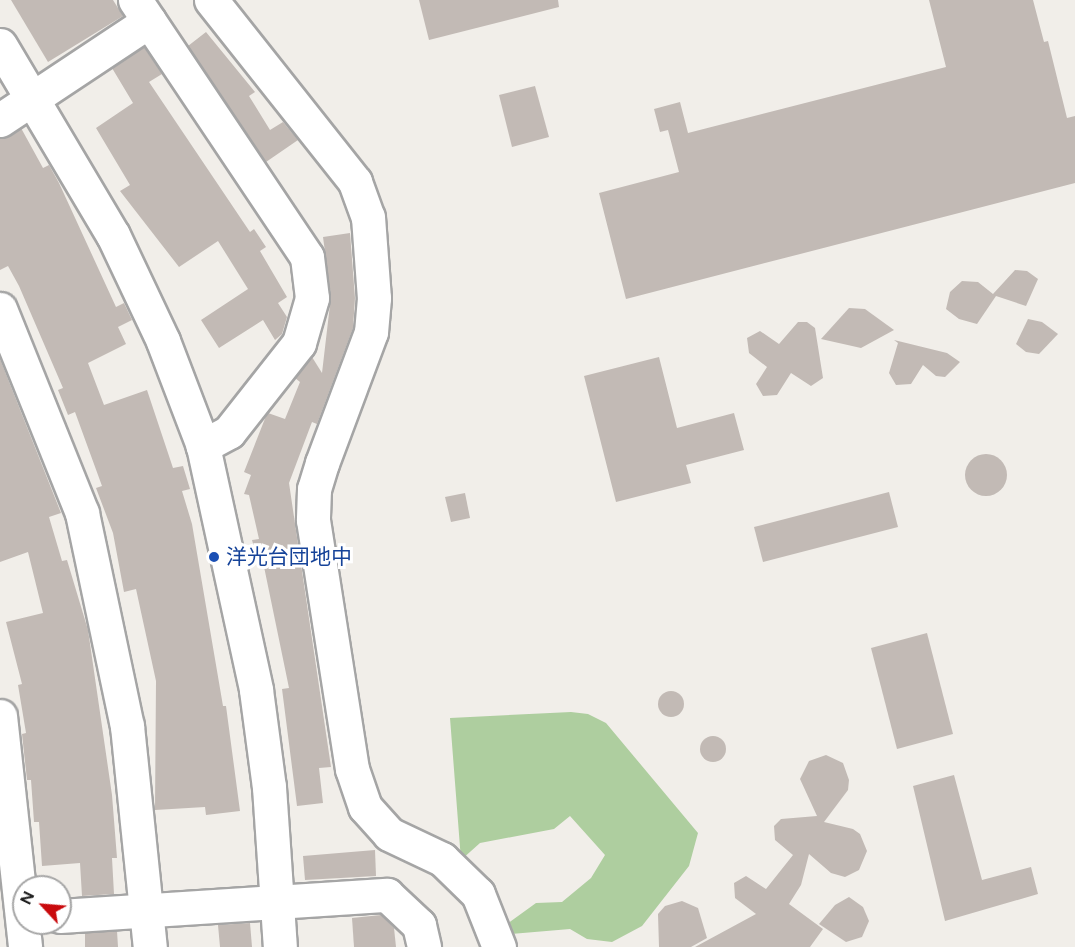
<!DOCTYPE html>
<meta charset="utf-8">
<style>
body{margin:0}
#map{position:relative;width:1075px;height:947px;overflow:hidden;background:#f1eee9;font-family:Figtree,"Noto Sans JP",sans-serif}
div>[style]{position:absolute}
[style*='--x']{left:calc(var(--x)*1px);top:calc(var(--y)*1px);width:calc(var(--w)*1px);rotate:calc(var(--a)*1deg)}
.forest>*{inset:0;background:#aece9f}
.building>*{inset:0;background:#c2bab5}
.round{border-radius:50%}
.roads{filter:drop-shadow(2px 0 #a5a5a5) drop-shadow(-2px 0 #a5a5a5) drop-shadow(0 2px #a5a5a5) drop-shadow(0 -2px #a5a5a5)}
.minor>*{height:33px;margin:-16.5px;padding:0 16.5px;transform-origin:16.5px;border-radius:16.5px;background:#fff}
.dots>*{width:16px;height:16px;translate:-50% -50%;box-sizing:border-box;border:3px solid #fff;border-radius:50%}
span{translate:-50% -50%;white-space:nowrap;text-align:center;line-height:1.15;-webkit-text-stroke:6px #fff;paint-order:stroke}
.transit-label{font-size:21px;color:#164399}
.left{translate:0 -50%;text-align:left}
.north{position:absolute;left:12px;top:875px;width:60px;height:60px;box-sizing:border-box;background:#fff;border:2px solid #a6a6a6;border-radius:50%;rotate:296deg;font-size:16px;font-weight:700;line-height:24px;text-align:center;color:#212121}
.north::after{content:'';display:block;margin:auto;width:21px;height:27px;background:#c90a0d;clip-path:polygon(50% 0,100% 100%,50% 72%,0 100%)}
</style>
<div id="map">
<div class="forest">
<div style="clip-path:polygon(571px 712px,588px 714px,606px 723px,698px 833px,689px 866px,642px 926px,612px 942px,587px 939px,570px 929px,511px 934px,504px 926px,536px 903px,562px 902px,591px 878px,605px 855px,570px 816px,554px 829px,480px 843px,461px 860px,450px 718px)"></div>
</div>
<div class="building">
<div style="clip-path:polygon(11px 0,113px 0,123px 16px,48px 62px)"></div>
<div style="clip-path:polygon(419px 0,558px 0,559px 7px,429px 40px)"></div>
<div style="clip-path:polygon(929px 0,1033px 0,1044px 42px,1048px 41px,1067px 118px,1075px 116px,1075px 183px,626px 299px,599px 193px,679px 172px,668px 130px,660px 132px,654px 109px,680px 102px,688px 133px,946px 67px)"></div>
<div style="clip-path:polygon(206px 32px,255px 92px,249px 96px,270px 130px,283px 122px,298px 140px,266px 162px,188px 46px)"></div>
<div style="clip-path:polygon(144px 47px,162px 74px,149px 82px,250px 232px,254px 229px,266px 247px,260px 251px,287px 297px,278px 303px,287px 317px,282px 334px,275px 340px,263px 320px,219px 348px,201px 320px,248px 289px,218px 241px,179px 267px,120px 191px,130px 185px,96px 128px,133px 103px,112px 68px)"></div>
<div style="clip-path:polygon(535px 86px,549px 137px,512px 147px,499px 95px)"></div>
<div style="clip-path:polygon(21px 128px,43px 168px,49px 165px,59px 183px,116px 307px,124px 303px,132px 320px,118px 327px,126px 344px,88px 363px,104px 405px,147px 390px,173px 468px,183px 466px,190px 489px,182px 491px,192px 524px,223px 706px,226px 706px,240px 811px,206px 815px,205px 807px,155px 810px,156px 681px,136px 589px,124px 592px,113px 533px,96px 488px,102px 486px,75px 412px,68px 415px,58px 390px,63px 388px,19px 286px,8px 266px,0 270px,0 139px)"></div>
<div style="clip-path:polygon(350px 233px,355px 298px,353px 328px,317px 424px,312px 422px,289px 483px,331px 767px,319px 768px,323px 803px,297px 806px,282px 689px,289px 688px,262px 557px,257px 558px,252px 540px,259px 539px,249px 495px,244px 494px,251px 475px,244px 472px,266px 416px,268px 413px,285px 419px,300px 382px,295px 378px,312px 357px,322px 373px,331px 296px,323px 237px)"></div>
<div style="clip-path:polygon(1015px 270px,1027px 271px,1038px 279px,1026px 306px,996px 296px,977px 324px,959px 319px,946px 309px,950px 292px,962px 281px,978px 282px,993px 294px)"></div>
<div style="clip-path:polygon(849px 308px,865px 309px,894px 330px,861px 348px,821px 339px)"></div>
<div style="clip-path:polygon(1028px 319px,1042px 322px,1058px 334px,1039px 354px,1026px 352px,1016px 344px)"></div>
<div style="clip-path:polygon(798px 322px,807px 322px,815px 328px,823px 378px,811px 386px,791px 373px,777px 395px,763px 396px,756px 384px,767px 367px,749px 353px,747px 338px,760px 331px,779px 344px)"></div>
<div style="clip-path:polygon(894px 340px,947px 353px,960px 362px,945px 377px,936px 376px,923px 365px,911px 384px,896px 385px,889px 373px,898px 343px)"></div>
<div style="clip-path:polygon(659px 357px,677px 428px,734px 413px,744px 450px,686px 465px,691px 483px,616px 502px,584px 376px)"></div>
<div style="clip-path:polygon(0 359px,61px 513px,49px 517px,62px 561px,67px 560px,88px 630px,112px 795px,117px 858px,112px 858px,114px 894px,82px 896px,80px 863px,42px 866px,39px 822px,34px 822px,31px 780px,27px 780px,22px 734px,26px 733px,18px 685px,22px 684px,6px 622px,43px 613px,28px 552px,0 562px)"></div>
<div class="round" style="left:965px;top:454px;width:42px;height:42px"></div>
<div style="clip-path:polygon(889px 492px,898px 527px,763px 562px,754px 527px)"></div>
<div style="clip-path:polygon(465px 493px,470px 518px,451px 522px,445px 497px)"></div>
<div style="clip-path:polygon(927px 633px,953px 734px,897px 749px,871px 648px)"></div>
<div class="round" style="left:658px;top:691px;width:26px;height:26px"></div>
<div class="round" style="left:700px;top:736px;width:26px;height:26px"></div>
<div style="clip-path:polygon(826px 755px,843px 763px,849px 780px,848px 790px,824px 822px,853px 829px,860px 834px,867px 851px,859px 870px,845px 877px,831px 873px,809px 854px,801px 885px,789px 904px,823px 929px,810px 947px,695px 947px,756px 914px,735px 898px,734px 883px,746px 876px,766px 889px,793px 855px,775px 840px,774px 826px,781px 819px,817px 816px,800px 779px,809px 761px)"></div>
<div style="clip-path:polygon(954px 775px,982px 880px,1031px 867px,1038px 894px,945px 921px,913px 786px)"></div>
<div style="clip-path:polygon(375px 850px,376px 876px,305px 880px,303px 856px)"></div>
<div style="clip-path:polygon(849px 897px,863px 907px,869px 921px,862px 937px,846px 942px,819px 924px,835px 905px)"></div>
<div style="clip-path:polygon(682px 901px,698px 908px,707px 938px,691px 947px,659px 947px,658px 914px,665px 906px)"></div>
<div style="clip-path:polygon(381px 915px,394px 928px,396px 947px,354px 947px,352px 918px)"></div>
<div style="clip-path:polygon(250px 923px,252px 947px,220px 947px,218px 925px)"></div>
<div style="clip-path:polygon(117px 931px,118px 947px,85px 947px,85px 933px)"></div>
</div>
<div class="roads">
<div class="minor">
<div style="--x:135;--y:0;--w:309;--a:56.2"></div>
<div style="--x:307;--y:257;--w:41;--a:83"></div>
<div style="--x:312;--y:298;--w:47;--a:106.1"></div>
<div style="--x:299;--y:343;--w:113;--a:128.2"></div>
<div style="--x:229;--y:432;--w:30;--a:152"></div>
<div style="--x:211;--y:0;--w:232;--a:51.6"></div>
<div style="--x:355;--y:182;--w:37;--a:70"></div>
<div style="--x:368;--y:217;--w:81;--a:85.8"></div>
<div style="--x:374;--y:298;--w:34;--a:95"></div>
<div style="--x:371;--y:332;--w:140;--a:110.5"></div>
<div style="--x:322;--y:463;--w:27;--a:107"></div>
<div style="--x:314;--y:489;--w:31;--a:92"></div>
<div style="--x:313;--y:520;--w:252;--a:81.1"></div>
<div style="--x:352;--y:769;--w:40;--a:71.1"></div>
<div style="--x:365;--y:807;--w:36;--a:48"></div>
<div style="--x:389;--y:834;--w:59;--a:25.3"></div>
<div style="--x:442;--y:859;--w:50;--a:44.2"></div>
<div style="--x:478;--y:894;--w:57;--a:68.4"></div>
<div style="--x:0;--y:45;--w:221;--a:59.3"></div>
<div style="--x:113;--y:235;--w:117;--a:64.7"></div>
<div style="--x:163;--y:341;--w:112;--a:69.1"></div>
<div style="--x:203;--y:446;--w:250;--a:77.7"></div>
<div style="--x:256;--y:690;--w:98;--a:82.4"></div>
<div style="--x:269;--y:787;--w:160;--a:86.1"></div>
<div style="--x:0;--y:120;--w:179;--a:-33.6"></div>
<div style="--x:0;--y:309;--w:220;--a:68.1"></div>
<div style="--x:82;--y:513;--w:218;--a:78.1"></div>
<div style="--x:127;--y:726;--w:222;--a:84.1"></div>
<div style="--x:0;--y:716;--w:232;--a:83.8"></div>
<div style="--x:60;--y:916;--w:328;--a:-3.7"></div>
<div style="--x:387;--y:895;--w:44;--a:43.2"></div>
<div style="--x:419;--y:925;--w:23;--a:77"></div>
</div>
</div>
<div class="dots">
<div style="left:214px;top:557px;background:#1a4fb4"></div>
</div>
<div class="transit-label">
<span class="left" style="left:226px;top:557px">洋光台団地中</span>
</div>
<div class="north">N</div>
</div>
